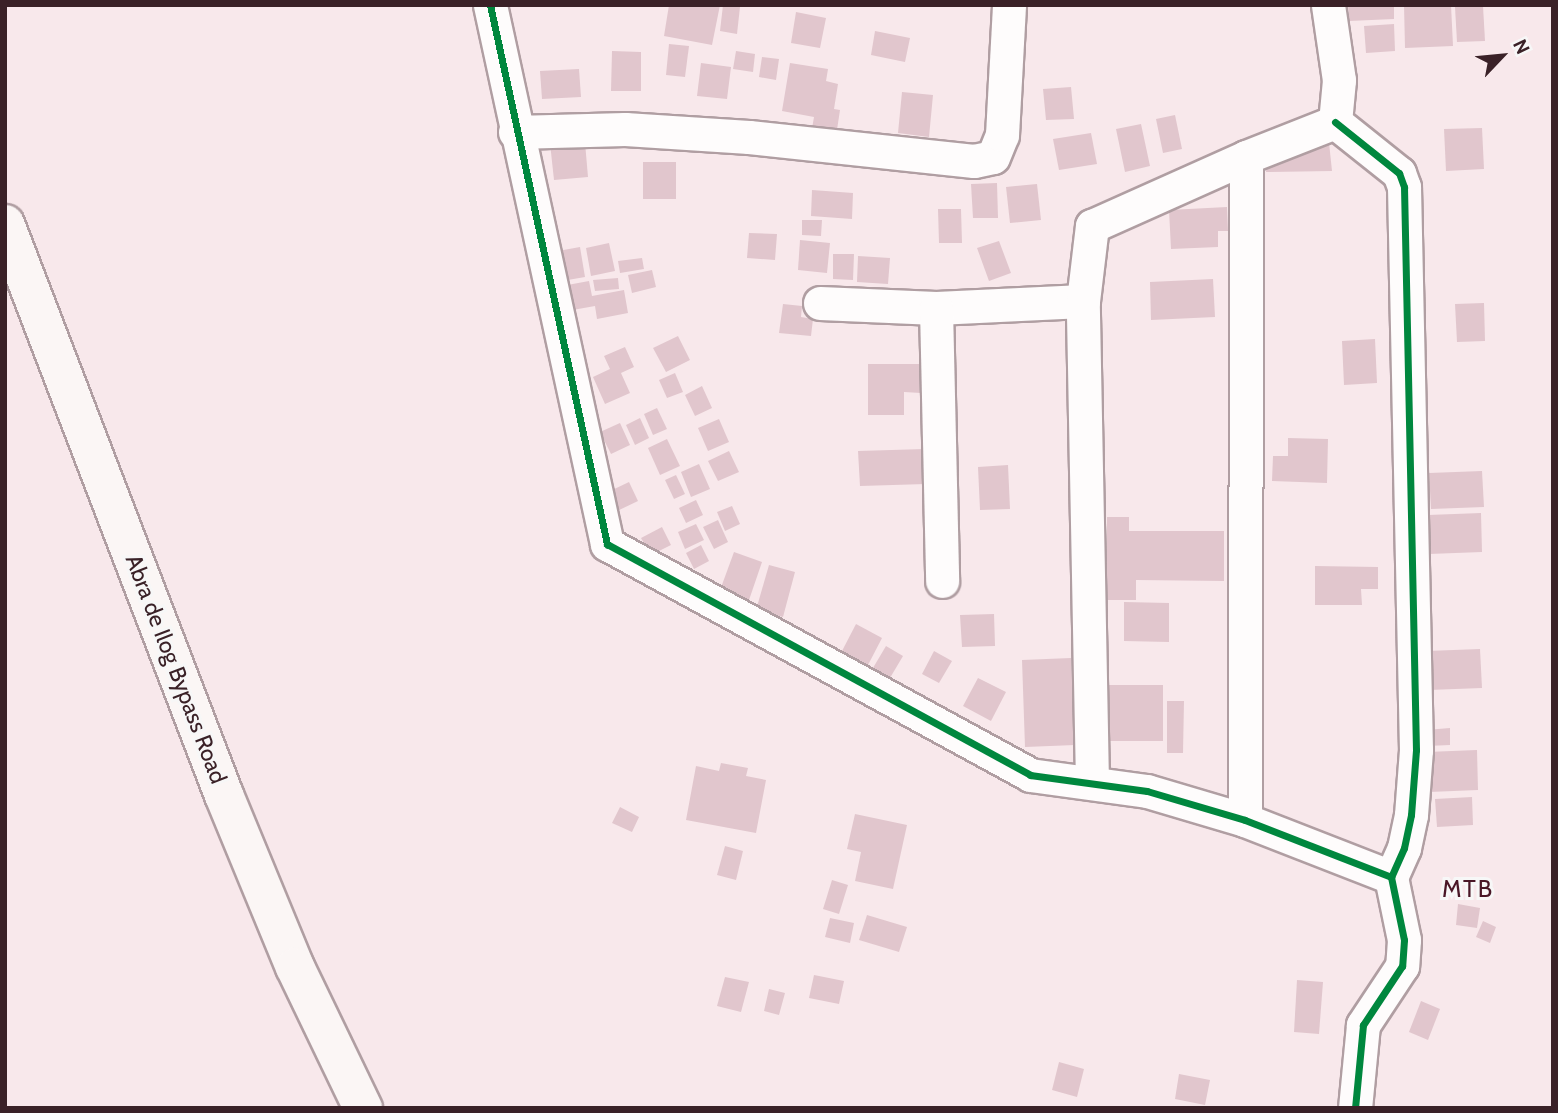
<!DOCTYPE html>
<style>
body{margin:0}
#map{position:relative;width:1558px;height:1113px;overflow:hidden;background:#f8e8eb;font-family:Cabin,sans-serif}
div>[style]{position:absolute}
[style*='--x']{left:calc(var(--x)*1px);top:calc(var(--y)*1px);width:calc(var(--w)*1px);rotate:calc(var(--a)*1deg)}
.building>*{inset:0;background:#e1c6cd}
.roads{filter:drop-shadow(2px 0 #b09ea2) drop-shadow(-2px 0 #b09ea2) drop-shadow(0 2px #b09ea2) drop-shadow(0 -2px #b09ea2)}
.street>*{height:33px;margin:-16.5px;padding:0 16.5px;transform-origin:16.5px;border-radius:16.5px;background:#fefcfc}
.secondary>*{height:38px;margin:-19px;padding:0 19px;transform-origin:19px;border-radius:19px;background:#fbf6f5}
.cycleway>*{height:7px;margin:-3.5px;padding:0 3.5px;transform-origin:3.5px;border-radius:3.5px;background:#00873e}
span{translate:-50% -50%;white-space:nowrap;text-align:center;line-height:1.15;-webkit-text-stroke:6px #f7f7f7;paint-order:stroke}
.street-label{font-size:23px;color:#3a2127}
.neighbourhood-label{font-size:24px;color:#4a1727;letter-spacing:2px}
.frame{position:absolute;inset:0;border:7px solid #3a2127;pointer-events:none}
.north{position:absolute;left:1467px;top:21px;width:70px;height:70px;-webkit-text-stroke:5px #f7f7f7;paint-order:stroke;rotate:64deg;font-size:19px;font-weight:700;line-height:28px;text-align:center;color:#3a2127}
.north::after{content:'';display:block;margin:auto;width:24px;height:32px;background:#3a2127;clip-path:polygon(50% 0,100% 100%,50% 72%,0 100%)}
</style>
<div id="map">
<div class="building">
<div style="clip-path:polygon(669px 5px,720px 5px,712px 45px,664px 36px)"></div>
<div style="clip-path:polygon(723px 5px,740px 7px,737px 34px,720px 31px)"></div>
<div style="clip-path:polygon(1348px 5px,1394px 5px,1394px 19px,1349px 21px)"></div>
<div style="clip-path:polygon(1404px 5px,1451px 5px,1453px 46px,1405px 48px)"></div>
<div style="clip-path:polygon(1483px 6px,1485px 41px,1457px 42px,1455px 7px)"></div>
<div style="clip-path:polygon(796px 12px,826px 18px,820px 48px,791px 43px)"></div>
<div style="clip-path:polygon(1394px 24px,1395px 51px,1366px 53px,1364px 26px)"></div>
<div style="clip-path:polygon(875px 31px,910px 38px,905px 62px,871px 55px)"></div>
<div style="clip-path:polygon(669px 44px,689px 46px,685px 77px,666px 75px)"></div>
<div style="clip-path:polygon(612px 51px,641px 52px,641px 91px,611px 91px)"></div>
<div style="clip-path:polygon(736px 51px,755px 54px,753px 72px,733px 69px)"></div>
<div style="clip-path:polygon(762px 57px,779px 59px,776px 80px,759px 77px)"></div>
<div style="clip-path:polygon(701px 63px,731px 67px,727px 99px,697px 96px)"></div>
<div style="clip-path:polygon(790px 63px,828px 69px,826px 81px,838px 84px,834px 109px,840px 110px,835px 143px,810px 140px,814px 117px,782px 111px)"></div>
<div style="clip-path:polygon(579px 69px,581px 97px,542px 99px,540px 71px)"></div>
<div style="clip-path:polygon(1071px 87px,1074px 119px,1046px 120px,1043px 89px)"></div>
<div style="clip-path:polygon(902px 92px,933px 95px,929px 137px,898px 133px)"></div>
<div style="clip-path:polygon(1175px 115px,1182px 149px,1163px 153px,1156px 119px)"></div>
<div style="clip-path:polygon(1141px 124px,1150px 166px,1125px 172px,1116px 129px)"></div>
<div style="clip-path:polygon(1482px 128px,1484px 169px,1446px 171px,1444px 129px)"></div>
<div style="clip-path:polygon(584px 131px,588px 177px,554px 180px,549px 134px)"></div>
<div style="clip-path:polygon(1091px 133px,1097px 164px,1059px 170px,1053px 139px)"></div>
<div style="clip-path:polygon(1328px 133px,1332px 171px,1266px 172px,1268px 158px)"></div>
<div style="clip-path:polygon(643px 162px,676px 162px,676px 199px,643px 199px)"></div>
<div style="clip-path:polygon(997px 183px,998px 218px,973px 218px,971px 184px)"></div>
<div style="clip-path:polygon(1037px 184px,1041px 220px,1010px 223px,1006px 187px)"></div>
<div style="clip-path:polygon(812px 190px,853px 193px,852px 219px,811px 216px)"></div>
<div style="clip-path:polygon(1227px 207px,1228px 231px,1218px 231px,1218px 247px,1171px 249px,1169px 210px)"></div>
<div style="clip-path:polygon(938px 209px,961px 209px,962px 243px,939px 243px)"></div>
<div style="clip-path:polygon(802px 220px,822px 220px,821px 236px,802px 235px)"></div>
<div style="clip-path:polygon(749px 233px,777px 234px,775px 260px,747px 258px)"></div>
<div style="clip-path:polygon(800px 240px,830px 243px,827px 273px,798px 270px)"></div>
<div style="clip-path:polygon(999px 241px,1011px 273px,989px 281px,977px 248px)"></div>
<div style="clip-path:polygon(609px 243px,615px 271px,591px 276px,586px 248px)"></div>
<div style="clip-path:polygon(580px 247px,585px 277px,562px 281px,558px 251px)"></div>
<div style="clip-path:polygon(833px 254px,854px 254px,853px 280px,833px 279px)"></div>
<div style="clip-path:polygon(858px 256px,890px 258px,888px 284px,857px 282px)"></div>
<div style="clip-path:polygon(642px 258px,644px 269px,620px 273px,618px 261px)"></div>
<div style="clip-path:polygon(652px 270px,656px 287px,632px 293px,628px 275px)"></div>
<div style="clip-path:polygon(618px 278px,619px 289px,595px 291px,593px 280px)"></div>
<div style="clip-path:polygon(1213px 279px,1215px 317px,1151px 320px,1150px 282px)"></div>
<div style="clip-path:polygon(589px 281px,592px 296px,624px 290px,628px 313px,597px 319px,595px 306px,567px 311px,562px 286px)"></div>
<div style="clip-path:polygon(1484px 303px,1485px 341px,1457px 342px,1455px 304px)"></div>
<div style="clip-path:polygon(783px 304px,802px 306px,801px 317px,813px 319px,811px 336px,779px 333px)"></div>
<div style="clip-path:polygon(678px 336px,690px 360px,666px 372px,653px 348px)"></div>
<div style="clip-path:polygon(1375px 339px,1377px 383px,1344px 385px,1342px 341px)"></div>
<div style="clip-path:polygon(625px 347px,634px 367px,621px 373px,630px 393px,605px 404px,593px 377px,610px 369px,604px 356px)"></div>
<div style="clip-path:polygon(868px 364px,921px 364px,921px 393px,904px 392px,904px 415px,868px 415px)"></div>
<div style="clip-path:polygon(675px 373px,683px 392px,667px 398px,659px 380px)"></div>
<div style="clip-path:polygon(702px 386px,712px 408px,695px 416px,685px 395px)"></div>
<div style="clip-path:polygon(657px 408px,667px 429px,653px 435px,644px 414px)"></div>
<div style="clip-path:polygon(640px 418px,649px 438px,635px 445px,626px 425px)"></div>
<div style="clip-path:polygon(719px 419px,729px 442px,708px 451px,698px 428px)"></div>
<div style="clip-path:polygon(620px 423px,630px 445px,611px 454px,600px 432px)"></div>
<div style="clip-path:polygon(1288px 438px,1328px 439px,1327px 483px,1272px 481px,1273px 456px,1288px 456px)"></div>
<div style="clip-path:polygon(667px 439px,680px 466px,660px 475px,648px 448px)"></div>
<div style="clip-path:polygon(925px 449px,926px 484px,860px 486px,858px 451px)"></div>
<div style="clip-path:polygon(729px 451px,739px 472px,718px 481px,708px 461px)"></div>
<div style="clip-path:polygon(699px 464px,710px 489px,691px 497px,681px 472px)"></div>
<div style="clip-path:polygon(1008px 465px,1010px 509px,980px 510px,978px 467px)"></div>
<div style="clip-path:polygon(1482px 471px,1484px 507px,1431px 509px,1429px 473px)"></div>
<div style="clip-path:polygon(676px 475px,685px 494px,674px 499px,665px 480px)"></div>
<div style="clip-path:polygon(629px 482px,638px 501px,615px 512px,606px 493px)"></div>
<div style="clip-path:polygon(696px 500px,703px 515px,686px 523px,679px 508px)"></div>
<div style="clip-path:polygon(732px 506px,740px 524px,725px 531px,717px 512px)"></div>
<div style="clip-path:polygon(1481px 513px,1482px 552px,1429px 554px,1428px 515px)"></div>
<div style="clip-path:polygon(1107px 517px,1129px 517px,1129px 531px,1224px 531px,1224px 581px,1136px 580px,1136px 600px,1107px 600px)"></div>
<div style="clip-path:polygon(718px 520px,728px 542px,714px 549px,703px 527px)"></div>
<div style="clip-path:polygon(696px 524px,704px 540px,685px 549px,678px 532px)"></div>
<div style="clip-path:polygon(662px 527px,671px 545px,651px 555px,641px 538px)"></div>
<div style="clip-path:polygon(701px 545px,709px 561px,694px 569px,686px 553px)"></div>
<div style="clip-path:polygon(734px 552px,762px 562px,748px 603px,719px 593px)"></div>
<div style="clip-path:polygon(769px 565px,795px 572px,783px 617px,756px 610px)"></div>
<div style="clip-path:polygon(1315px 566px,1378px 567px,1378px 589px,1361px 589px,1362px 605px,1315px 605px)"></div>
<div style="clip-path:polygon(1124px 602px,1169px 603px,1169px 642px,1124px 641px)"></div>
<div style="clip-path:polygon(994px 614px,995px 646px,962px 647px,960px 615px)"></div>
<div style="clip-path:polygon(856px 624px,882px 638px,868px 665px,842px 651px)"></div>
<div style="clip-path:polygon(886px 646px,903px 656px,887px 683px,870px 673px)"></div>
<div style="clip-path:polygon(1480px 649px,1482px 688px,1429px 690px,1427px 651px)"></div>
<div style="clip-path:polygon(934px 651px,952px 661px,939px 683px,922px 674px)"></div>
<div style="clip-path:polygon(1071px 658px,1075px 745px,1025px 747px,1022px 660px)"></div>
<div style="clip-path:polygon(978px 678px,1006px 692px,991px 721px,963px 706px)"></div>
<div style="clip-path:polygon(1104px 685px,1163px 685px,1163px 741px,1104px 741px)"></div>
<div style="clip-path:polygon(1167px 701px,1184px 701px,1183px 753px,1167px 753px)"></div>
<div style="clip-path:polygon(1450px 728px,1450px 745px,1427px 746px,1426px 730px)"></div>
<div style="clip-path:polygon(1477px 750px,1478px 790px,1429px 792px,1427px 752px)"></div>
<div style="clip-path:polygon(721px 763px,748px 768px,746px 776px,766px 780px,756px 833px,686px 820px,696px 766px,719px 771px)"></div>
<div style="clip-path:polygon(1472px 797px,1473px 825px,1437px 827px,1435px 799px)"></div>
<div style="clip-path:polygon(620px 807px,639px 817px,632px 832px,612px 823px)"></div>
<div style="clip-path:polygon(855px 814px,907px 825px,893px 889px,855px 881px,861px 852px,847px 849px)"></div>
<div style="clip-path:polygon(725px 846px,743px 851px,736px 880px,717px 875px)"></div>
<div style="clip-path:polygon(832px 880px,848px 885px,839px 914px,823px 909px)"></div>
<div style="clip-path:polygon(1458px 904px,1480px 908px,1477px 928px,1456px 925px)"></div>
<div style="clip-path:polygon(867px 915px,907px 927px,899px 952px,859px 940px)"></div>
<div style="clip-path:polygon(830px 918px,854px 923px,850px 943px,825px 937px)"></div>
<div style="clip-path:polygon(1483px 921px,1496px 927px,1490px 943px,1476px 937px)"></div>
<div style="clip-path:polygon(814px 975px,844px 981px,839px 1004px,809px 998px)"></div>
<div style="clip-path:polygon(725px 977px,749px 982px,741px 1012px,717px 1006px)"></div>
<div style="clip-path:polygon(1297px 980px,1323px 982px,1319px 1034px,1294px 1032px)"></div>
<div style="clip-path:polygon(769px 989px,785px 993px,779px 1015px,764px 1011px)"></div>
<div style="clip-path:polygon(1421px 1001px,1440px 1009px,1428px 1040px,1409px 1032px)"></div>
<div style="clip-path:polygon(1059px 1062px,1084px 1069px,1077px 1097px,1052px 1090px)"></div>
<div style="clip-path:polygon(1179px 1074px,1210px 1080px,1205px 1105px,1175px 1099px)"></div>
</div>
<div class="roads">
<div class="street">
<div style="--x:490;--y:5;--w:552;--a:77.75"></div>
<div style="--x:607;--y:544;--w:482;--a:28.6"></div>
<div style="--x:1030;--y:775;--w:118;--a:7.8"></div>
<div style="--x:1147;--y:791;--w:102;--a:16.5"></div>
<div style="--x:1245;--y:820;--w:157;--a:21.3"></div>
<div style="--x:1328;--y:5;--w:76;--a:81.7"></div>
<div style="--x:1339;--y:80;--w:42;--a:95.4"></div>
<div style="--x:1335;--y:122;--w:82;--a:38.6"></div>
<div style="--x:1399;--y:173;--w:15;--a:70"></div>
<div style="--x:1404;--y:187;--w:563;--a:88.78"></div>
<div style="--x:1416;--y:750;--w:65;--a:94.4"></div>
<div style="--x:1411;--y:815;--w:34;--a:102"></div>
<div style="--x:1404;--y:848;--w:32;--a:114"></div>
<div style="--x:1391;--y:877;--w:64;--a:78.3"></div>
<div style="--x:1404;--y:940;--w:26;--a:94"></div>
<div style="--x:1402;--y:966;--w:71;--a:123.5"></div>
<div style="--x:1363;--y:1025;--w:83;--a:95.5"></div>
<div style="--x:515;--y:132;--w:110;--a:-1.6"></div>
<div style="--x:625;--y:129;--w:124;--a:3.7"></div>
<div style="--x:749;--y:137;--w:226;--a:6.1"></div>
<div style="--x:974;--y:161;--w:19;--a:-12"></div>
<div style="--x:993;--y:157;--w:24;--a:-68"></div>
<div style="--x:1002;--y:135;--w:130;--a:-86.9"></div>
<div style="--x:820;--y:303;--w:116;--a:2.5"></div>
<div style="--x:936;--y:308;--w:147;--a:-2.7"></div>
<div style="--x:936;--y:308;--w:273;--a:88.7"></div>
<div style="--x:1092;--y:783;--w:482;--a:-91.1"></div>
<div style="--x:1083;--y:301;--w:76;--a:-83.2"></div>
<div style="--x:1092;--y:226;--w:169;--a:-24.1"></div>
<div style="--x:1246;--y:157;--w:96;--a:-21.5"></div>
<div style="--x:1245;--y:820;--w:663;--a:-89.91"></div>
</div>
<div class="secondary">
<div style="--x:5;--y:224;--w:612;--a:69.02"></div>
<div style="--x:224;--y:795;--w:186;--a:67.6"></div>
<div style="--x:295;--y:967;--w:157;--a:64.3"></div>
</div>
</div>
<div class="cycleway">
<div style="--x:490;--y:5;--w:552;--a:77.75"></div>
<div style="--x:607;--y:544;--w:482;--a:28.6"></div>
<div style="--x:1030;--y:775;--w:118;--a:7.8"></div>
<div style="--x:1147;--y:791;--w:102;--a:16.5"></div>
<div style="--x:1245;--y:820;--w:157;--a:21.3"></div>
<div style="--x:1335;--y:122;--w:82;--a:38.6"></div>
<div style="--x:1399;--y:173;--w:15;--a:70"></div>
<div style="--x:1404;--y:187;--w:563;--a:88.78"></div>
<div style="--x:1416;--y:750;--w:65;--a:94.4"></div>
<div style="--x:1411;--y:815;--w:34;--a:102"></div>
<div style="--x:1404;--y:848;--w:32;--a:114"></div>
<div style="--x:1391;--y:877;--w:64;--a:78.3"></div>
<div style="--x:1404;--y:940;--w:26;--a:94"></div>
<div style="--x:1402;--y:966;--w:71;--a:123.5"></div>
<div style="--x:1363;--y:1025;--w:83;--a:95.5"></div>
</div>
<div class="street-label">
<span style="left:176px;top:669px;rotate:69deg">Abra de Ilog Bypass Road</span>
</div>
<div class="neighbourhood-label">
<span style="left:1468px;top:889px">MTB</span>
</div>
<div class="frame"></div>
<div class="north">N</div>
</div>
